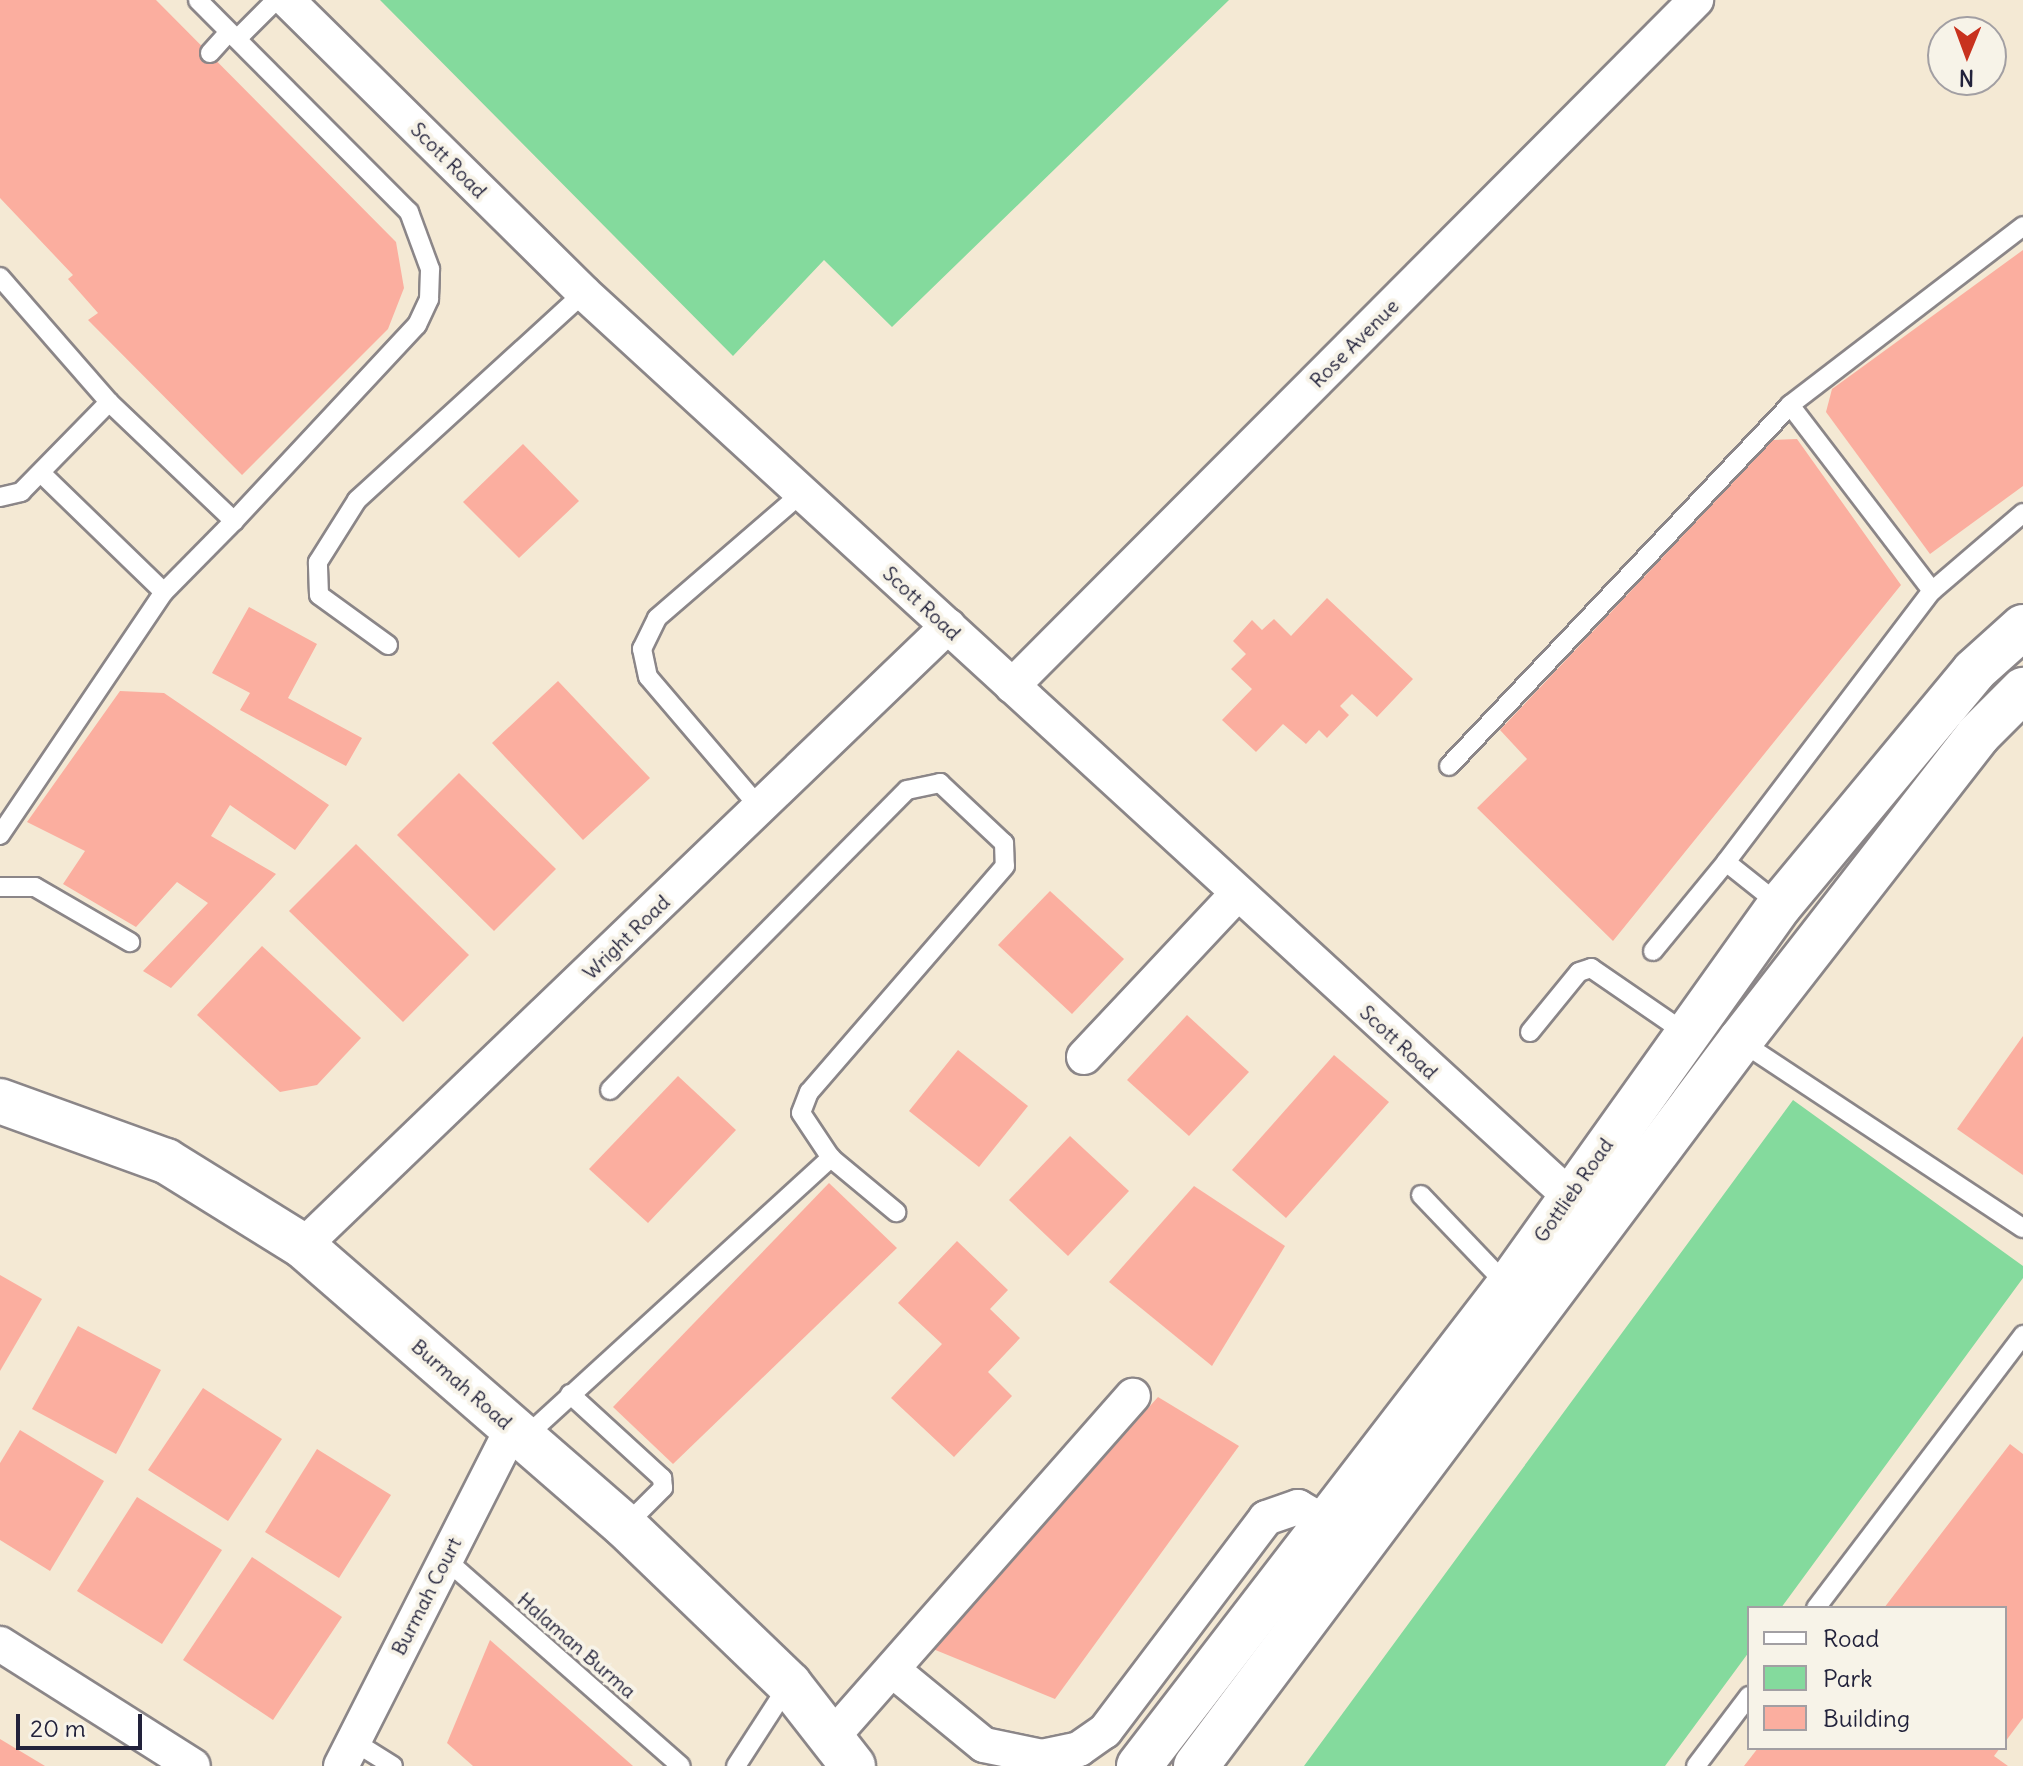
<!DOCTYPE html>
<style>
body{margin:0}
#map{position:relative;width:2023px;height:1766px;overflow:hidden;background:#f4e9d4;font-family:Delius,sans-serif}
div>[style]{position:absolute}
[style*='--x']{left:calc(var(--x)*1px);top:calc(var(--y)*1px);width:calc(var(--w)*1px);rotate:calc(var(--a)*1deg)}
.green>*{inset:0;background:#84da9d}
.building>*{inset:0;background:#fbae9f}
.roads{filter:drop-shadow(2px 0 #8b8688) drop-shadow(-2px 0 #8b8688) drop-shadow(0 2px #8b8688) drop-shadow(0 -2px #8b8688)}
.service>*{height:18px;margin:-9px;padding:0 9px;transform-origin:9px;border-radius:9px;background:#fff}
.minor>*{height:34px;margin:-17px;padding:0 17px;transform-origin:17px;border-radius:17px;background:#fff}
.secondary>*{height:44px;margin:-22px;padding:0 22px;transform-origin:22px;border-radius:22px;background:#fff}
.primary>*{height:44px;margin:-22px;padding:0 22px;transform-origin:22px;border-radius:22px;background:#fff}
span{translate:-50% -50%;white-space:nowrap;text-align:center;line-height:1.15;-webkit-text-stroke:8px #f7f3e8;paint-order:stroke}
.street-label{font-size:20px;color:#22223b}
.legend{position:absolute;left:1747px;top:1606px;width:260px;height:144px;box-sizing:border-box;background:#f7f3e8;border:2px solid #a29fa3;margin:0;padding:10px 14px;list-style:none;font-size:24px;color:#22223b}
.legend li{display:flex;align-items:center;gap:16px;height:40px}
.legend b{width:40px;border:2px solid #a29fa3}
.north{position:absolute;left:1927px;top:16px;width:80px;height:80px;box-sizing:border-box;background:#f7f3e8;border:2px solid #a29fa3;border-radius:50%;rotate:181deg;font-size:22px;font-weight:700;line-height:32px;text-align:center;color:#22223b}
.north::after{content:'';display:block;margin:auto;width:28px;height:36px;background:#c8321e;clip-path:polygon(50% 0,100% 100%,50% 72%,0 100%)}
.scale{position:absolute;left:16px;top:1714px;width:126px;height:36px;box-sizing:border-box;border:4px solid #22223b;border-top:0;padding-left:10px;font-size:24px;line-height:28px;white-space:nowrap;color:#22223b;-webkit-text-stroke:6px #f7f3e8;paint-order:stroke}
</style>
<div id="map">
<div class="green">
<div style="clip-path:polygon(380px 0,1229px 0,892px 327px,824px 260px,733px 356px)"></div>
<div style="clip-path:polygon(1793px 1100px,2023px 1266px,2023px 1278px,1781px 1608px,1749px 1608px,1749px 1652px,1665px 1766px,1304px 1766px)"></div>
</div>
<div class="building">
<div style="clip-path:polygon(0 0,156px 0,396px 242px,404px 288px,388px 329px,242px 475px,88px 320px,98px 313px,68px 279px,73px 275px,0 198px)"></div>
<div style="clip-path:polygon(2023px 250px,2023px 486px,1930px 554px,1826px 412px,1832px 389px)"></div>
<div style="clip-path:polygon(1797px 439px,1901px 585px,1613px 941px,1477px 808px,1527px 759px,1500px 730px,1773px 440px)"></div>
<div style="clip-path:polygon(523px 444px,579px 501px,519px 558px,463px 502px)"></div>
<div style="clip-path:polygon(1327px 598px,1413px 679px,1377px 717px,1352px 694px,1340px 706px,1349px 715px,1327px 738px,1319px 730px,1306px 744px,1283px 724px,1256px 752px,1222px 720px,1252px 689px,1231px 669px,1246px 654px,1233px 641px,1252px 620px,1262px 630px,1274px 619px,1291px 636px)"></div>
<div style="clip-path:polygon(249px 607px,317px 644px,288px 698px,362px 738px,346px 766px,240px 710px,250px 693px,212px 673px)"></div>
<div style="clip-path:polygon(558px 681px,650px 778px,583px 840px,492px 743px)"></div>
<div style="clip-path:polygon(120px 691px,164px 693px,329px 805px,295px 850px,230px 805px,211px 836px,276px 874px,171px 988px,143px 971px,208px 903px,177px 882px,136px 927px,63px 884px,85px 851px,27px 822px)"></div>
<div style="clip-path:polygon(459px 773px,556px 869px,494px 931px,397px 835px)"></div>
<div style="clip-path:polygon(356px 844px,469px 955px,403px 1022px,289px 911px)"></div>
<div style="clip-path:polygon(1050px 891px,1124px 959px,1072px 1014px,998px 945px)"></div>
<div style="clip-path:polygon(262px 946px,361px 1038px,317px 1085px,280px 1092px,197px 1015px)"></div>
<div style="clip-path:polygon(1187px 1015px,1249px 1072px,1189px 1136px,1127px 1080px)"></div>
<div style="clip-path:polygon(2023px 1036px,2023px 1175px,1957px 1129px)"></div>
<div style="clip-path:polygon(958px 1050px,1028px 1106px,979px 1167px,909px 1111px)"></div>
<div style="clip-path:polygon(1334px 1055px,1389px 1102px,1286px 1218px,1232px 1170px)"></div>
<div style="clip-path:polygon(678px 1076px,736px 1130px,648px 1223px,589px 1169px)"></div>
<div style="clip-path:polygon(1070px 1136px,1129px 1191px,1068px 1256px,1009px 1200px)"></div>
<div style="clip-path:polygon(829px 1183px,897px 1248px,673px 1464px,613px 1407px)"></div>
<div style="clip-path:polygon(1194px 1186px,1285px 1246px,1212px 1366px,1109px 1282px)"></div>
<div style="clip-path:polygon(957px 1241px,1008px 1290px,990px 1309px,1020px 1338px,988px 1372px,1012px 1396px,954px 1457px,891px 1398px,942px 1344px,898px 1303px)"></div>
<div style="clip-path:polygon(0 1275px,42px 1299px,0 1371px)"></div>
<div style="clip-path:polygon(78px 1326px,161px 1370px,116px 1454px,32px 1409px)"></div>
<div style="clip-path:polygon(203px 1388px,282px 1439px,228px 1521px,148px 1470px)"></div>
<div style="clip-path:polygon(1158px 1397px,1239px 1446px,1055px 1699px,933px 1649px)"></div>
<div style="clip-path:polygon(20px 1430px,104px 1481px,50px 1571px,0 1540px,0 1463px)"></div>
<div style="clip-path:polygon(2010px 1444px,2023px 1454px,2023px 1718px,2005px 1742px,2005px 1608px,1884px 1608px)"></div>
<div style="clip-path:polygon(317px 1449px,391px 1495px,339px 1578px,265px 1532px)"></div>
<div style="clip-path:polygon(137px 1497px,222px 1550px,162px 1644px,77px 1591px)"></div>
<div style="clip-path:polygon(252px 1557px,342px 1617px,273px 1720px,183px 1660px)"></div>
<div style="clip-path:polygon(490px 1640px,633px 1766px,473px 1766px,447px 1743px)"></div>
<div style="clip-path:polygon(0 1739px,45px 1766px,0 1766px)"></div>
<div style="clip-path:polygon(1758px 1748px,2000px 1748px,1994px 1756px,2008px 1766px,1744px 1766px)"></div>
</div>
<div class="roads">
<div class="service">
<div style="--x:237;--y:39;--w:55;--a:-45"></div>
<div style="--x:210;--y:53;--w:28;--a:-48"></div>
<div style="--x:0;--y:277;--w:166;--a:48.9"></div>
<div style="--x:109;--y:402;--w:173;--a:43.6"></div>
<div style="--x:234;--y:521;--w:268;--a:-47"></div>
<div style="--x:417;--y:325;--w:29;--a:-65"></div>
<div style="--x:429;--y:299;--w:30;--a:-88"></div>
<div style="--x:430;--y:269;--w:61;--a:-110.2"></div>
<div style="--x:409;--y:212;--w:299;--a:-134.9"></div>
<div style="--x:1790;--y:405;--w:234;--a:52.6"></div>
<div style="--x:41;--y:473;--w:171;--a:44.1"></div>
<div style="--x:0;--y:497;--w:22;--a:-13"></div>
<div style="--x:21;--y:492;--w:126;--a:-45.6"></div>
<div style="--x:388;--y:645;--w:85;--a:-144.1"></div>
<div style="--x:319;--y:595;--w:33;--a:-92"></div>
<div style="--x:318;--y:562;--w:73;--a:-57.8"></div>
<div style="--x:357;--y:500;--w:307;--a:-42.4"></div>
<div style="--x:1449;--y:766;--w:497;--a:-46.6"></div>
<div style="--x:1790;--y:405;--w:294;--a:-37.5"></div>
<div style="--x:760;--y:808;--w:172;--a:-130.5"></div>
<div style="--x:648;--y:677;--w:29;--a:-102"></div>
<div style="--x:642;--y:649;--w:34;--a:-64"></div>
<div style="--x:657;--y:618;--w:191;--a:-40.8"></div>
<div style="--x:0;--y:835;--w:293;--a:-56"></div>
<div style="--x:164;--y:592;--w:100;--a:-45.4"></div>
<div style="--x:0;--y:887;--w:35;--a:0"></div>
<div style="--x:35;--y:887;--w:110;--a:30.1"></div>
<div style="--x:1780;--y:905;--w:69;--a:-141.5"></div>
<div style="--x:1726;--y:862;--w:340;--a:-52.8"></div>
<div style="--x:1932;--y:591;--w:120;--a:-40.6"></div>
<div style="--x:1653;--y:951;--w:115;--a:-50.6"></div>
<div style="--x:1530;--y:1032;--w:77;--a:-50.8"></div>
<div style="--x:1579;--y:972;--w:13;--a:-18"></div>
<div style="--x:1591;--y:968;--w:113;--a:34.5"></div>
<div style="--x:1740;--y:1041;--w:339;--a:33.5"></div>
<div style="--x:610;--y:1090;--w:422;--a:-45.3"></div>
<div style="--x:907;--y:790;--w:34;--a:-12"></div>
<div style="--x:940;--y:783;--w:88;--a:43.2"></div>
<div style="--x:1004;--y:843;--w:23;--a:88"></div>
<div style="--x:1005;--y:866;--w:299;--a:130.9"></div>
<div style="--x:809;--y:1092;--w:22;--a:111"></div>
<div style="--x:801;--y:1113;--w:54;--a:56.3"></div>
<div style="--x:831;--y:1158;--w:85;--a:39.7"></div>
<div style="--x:1421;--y:1195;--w:126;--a:46.3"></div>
<div style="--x:570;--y:1394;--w:125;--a:42.4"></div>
<div style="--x:662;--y:1478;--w:10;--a:84"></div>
<div style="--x:663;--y:1488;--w:54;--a:135"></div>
<div style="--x:524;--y:1438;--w:416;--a:-42.4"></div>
<div style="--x:444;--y:1558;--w:315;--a:41.3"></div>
<div style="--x:1816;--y:1608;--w:343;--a:-52.8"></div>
<div style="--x:353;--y:1741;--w:47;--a:32"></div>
<div style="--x:736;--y:1766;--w:98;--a:-57.1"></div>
<div style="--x:1696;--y:1766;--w:88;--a:-52.9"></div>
</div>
<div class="minor">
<div style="--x:287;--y:0;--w:417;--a:44.6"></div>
<div style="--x:584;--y:293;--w:1362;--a:42.5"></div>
<div style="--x:1012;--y:686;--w:969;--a:-45.08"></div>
<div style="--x:1084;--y:1057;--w:225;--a:-46.8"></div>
<div style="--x:303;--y:1246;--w:895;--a:-43.87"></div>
<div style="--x:0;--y:1644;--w:228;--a:32.3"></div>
<div style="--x:895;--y:1672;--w:115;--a:39.4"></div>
<div style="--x:984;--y:1745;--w:59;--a:11.7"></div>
<div style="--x:1042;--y:1757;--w:38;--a:-12"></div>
<div style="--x:1079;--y:1749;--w:32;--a:-35"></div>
<div style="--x:1105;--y:1731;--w:267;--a:-52.9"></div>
<div style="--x:1266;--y:1518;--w:34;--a:-19"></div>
<div style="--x:1298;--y:1507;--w:36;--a:30"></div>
<div style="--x:832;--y:1737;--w:455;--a:-48.6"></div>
<div style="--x:341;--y:1766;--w:380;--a:-63.1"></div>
</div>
<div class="secondary">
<div style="--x:0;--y:1101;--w:177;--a:19.9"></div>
<div style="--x:166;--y:1161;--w:161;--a:31.8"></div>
<div style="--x:303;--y:1246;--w:427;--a:41"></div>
<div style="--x:625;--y:1526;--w:228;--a:43.9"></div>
<div style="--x:789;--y:1684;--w:104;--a:52"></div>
</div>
<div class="primary">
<div style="--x:1139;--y:1766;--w:605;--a:-52.45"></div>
<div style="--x:1508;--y:1286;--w:468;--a:-54.5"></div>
<div style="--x:1780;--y:905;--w:304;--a:-50.3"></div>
<div style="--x:1974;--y:671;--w:66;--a:-41.9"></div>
<div style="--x:1196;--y:1766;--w:906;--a:-53.12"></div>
<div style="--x:1740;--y:1041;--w:388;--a:-52.1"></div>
<div style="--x:1978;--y:735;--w:64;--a:-45"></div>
</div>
</div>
<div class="street-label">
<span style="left:449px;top:160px;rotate:45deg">Scott Road</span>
<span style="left:1354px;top:343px;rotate:-45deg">Rose Avenue</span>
<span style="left:922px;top:603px;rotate:43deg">Scott Road</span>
<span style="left:626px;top:937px;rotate:-44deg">Wright Road</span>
<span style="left:1399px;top:1042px;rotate:43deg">Scott Road</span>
<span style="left:1573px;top:1190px;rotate:-55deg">Gottlieb Road</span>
<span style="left:462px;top:1384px;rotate:41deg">Burmah Road</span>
<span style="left:426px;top:1596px;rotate:-63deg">Burmah Court</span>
<span style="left:577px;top:1645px;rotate:41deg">Halaman Burma</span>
</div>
<ul class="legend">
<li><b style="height:10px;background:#fff"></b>Road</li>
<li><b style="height:22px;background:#84da9d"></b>Park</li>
<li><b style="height:22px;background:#fbae9f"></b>Building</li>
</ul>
<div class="north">N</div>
<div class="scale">20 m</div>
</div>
